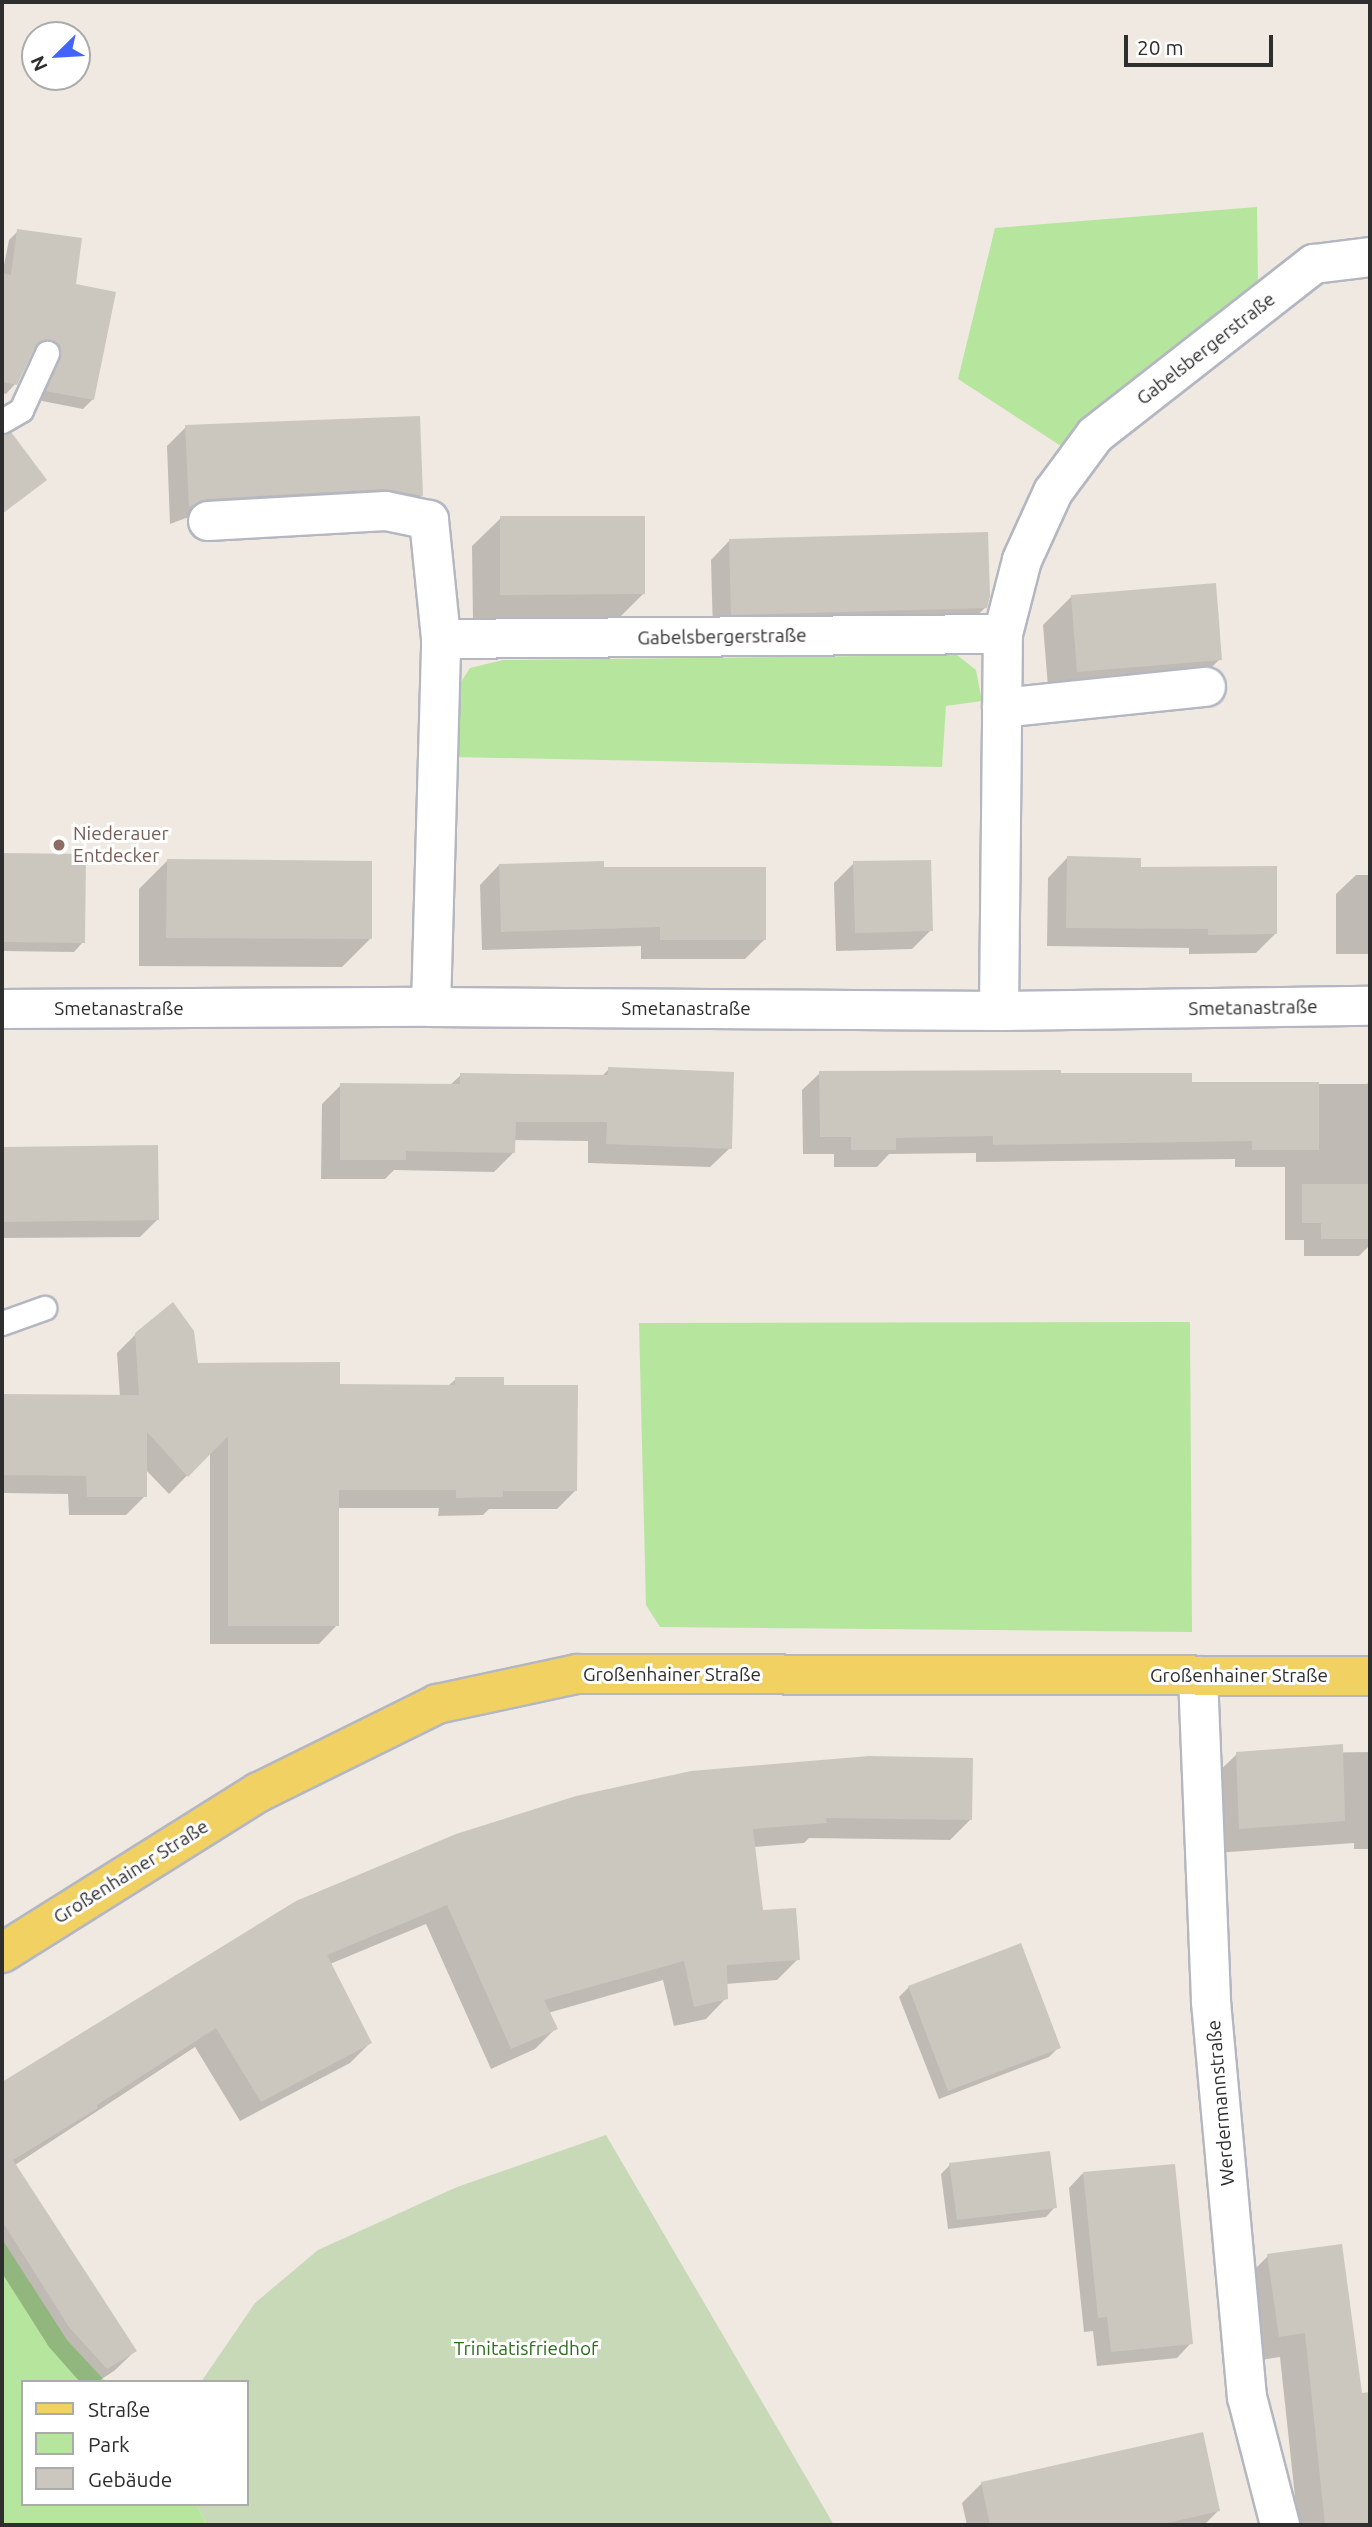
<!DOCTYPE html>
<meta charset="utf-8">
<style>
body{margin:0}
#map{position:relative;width:1372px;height:2527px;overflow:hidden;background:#efe9e1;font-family:Ubuntu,sans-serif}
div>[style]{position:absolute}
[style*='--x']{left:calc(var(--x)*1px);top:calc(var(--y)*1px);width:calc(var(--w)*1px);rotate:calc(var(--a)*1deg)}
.green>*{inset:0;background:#b6e59e}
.cemetery>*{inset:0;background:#c8d9b8}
.shadow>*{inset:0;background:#0003}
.building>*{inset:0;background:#cbc7bf}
.roads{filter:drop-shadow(2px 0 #b4b7c1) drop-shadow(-2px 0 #b4b7c1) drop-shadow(0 2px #b4b7c1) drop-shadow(0 -2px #b4b7c1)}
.service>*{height:23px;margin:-11.5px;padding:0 11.5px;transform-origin:11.5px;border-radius:11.5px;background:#fff}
.minor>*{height:38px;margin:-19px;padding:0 19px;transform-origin:19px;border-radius:19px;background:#fff}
.primary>*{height:38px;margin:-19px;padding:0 19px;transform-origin:19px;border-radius:19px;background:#f2d163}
.dots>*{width:19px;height:19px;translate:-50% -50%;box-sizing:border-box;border:4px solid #fff;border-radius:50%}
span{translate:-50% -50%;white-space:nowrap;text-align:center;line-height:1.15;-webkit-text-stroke:6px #fff;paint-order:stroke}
.street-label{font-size:19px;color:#2e2e2e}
.education-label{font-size:19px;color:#785e54}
.left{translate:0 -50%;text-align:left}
.park-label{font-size:19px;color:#2c6e1b}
.frame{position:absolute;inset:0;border:4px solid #2e2e2e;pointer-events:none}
.legend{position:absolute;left:21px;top:2380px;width:228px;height:126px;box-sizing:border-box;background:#fff;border:2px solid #ababab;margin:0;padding:9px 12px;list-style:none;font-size:21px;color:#2e2e2e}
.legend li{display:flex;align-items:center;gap:14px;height:35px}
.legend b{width:35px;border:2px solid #ababab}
.north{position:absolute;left:21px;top:21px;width:70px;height:70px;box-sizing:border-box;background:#fff;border:2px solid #ababab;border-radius:50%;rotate:246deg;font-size:19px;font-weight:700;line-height:28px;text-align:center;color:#2e2e2e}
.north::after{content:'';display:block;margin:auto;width:24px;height:32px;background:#4264fb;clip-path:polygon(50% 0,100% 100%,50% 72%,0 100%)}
.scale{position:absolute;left:1124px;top:35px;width:149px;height:32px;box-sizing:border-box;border:4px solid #2e2e2e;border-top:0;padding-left:9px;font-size:21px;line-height:24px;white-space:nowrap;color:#2e2e2e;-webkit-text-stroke:5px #fff;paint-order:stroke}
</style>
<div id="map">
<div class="green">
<div style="clip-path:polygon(1257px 207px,1258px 287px,1061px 446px,958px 379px,995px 228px)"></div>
<div style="clip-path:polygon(957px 655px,976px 670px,982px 701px,946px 706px,942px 767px,454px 757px,455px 691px,470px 668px,503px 660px)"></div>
<div style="clip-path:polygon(1190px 1322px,1192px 1632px,660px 1627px,646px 1605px,639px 1323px)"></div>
<div style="clip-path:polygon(2px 2239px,67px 2340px,106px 2382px,23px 2382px,23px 2504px,196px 2504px,207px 2525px,2px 2525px)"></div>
</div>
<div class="cemetery">
<div style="clip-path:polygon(606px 2135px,834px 2525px,207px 2525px,196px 2504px,247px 2504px,247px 2382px,201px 2382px,255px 2303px,318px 2250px,457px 2187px)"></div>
</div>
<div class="shadow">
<div style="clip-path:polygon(18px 231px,93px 399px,83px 409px,37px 400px,43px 349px,34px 348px,15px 384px,6px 394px,2px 393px,2px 275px,9px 240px)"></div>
<div style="clip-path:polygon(418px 418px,421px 496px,402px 515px,365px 508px,186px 518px,170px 524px,167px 446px,186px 427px)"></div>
<div style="clip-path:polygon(501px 518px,643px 594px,615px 622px,473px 622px,472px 546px)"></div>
<div style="clip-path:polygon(730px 540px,986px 607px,966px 626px,713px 633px,711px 560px)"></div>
<div style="clip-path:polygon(1072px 596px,1220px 659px,1192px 687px,1049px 699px,1043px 625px)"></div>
<div style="clip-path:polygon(2px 854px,84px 855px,83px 942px,74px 952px,2px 951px)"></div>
<div style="clip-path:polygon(1067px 858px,1139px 869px,1275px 934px,1256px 953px,1189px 954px,1189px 948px,1047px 946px,1048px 878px)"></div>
<div style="clip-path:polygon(167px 861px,370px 939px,342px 967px,139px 966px,139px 889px)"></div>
<div style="clip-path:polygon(854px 863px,931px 930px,912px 949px,836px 951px,834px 883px)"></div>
<div style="clip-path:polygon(499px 865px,602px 868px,764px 940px,745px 959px,641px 959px,641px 946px,482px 950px,480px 885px)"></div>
<div style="clip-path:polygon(1356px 875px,1370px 875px,1370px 954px,1336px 954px,1336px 894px)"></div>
<div style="clip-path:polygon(609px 1069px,730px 1148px,710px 1167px,588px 1163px,588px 1141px,514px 1140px,513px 1153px,494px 1172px,394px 1170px,385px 1179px,321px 1179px,322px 1104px,341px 1085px,450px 1085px,461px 1075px,602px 1076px)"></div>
<div style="clip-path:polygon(820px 1073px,1190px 1084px,1367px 1084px,1370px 1081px,1370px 1245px,1359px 1256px,1304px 1256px,1304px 1240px,1285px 1240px,1285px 1167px,1235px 1167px,1235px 1159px,976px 1162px,976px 1153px,889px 1154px,877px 1167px,834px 1167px,834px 1154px,803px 1154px,802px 1090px)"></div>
<div style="clip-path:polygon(156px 1147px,157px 1220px,140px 1237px,2px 1238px,2px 1148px)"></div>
<div style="clip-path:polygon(136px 1334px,197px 1364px,338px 1386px,448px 1386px,456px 1379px,502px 1387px,576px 1490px,557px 1509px,489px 1509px,483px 1515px,438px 1516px,439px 1508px,338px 1508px,337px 1625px,319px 1644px,210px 1644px,210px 1452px,169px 1494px,145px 1469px,145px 1496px,126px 1515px,69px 1515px,68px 1494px,4px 1493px,2px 1567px,2px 1396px,120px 1397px,117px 1353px)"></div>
<div style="clip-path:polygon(1370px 1752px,1370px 1849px,1354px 1849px,1354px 1843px,1215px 1853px,1212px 1778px,1237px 1754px)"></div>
<div style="clip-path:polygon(576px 1797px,971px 1819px,950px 1840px,809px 1838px,804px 1843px,753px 1847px,762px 1912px,798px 1959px,777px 1980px,726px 1984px,726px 1998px,706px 2019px,674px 2026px,663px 1980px,548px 2013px,555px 2029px,535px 2049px,491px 2069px,426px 1924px,330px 1964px,370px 2043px,350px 2063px,240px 2121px,195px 2047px,15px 2165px,135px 2351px,114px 2371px,97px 2382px,80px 2382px,49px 2347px,2px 2273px,2px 2084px,297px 1903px)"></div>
<div style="clip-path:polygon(1020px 1945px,1058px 2048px,1049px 2057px,939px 2099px,899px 1997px,909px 1987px)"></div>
<div style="clip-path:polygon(950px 2165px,1055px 2207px,1046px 2217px,948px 2229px,941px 2174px)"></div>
<div style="clip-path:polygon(1083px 2173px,1191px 2343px,1177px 2358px,1097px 2366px,1093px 2331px,1084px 2332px,1069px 2188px)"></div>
<div style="clip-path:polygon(1268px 2256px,1361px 2395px,1370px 2394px,1370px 2525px,1298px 2525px,1280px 2357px,1254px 2361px,1243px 2281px)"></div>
<div style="clip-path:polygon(981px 2484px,1218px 2511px,1204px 2525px,967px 2525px,962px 2503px)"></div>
</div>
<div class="building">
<div style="clip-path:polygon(17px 229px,82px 238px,76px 284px,116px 292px,94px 400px,45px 391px,61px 352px,52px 340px,45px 339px,35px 347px,17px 385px,2px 382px,2px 273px,11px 275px)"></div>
<div style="clip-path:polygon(420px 416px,423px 496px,385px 489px,207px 499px,189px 507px,185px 425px)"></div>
<div style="clip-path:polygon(11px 432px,47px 480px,2px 514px,2px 435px)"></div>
<div style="clip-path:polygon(500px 516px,645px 516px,645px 594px,500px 595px)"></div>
<div style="clip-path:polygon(988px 532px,990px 596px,987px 608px,731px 615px,729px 539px)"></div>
<div style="clip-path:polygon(1216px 583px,1222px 660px,1077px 672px,1071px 595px)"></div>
<div style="clip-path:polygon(2px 853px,86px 854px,85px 943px,2px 942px)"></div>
<div style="clip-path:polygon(1067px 856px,1141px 858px,1141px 867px,1277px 866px,1277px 934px,1208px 935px,1208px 929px,1066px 928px)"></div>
<div style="clip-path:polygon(167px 859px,372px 861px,372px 939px,166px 938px)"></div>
<div style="clip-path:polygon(931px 860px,933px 931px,855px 933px,853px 861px)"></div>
<div style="clip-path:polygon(604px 861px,604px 867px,766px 867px,766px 940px,660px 940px,660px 927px,501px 932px,499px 864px)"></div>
<div style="clip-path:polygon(608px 1067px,734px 1072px,732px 1149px,606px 1144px,607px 1122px,516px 1122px,515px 1153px,406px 1151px,406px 1160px,340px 1160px,340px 1083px,460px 1084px,460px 1073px,608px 1075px)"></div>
<div style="clip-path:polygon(1061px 1070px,1061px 1073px,1192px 1073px,1192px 1082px,1319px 1082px,1319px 1150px,1252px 1150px,1252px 1141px,993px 1145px,993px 1136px,896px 1138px,896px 1150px,851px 1150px,851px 1137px,820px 1137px,819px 1071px)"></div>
<div style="clip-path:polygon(158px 1145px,159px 1220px,2px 1222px,2px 1147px)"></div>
<div style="clip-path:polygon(1302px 1184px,1370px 1184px,1370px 1239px,1321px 1239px,1321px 1223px,1302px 1223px)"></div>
<div style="clip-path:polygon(173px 1302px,194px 1331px,198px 1363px,340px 1362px,340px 1384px,455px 1385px,455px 1377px,504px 1377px,504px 1385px,578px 1385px,577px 1491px,503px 1491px,503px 1497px,456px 1498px,456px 1490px,339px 1490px,339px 1626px,228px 1626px,228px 1436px,188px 1477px,147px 1432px,147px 1497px,87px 1497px,86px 1476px,2px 1475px,2px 1394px,139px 1395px,135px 1333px)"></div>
<div style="clip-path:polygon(1343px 1744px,1345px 1821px,1239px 1829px,1236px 1752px)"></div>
<div style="clip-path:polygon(869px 1756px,973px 1758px,972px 1820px,826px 1818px,827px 1823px,753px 1829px,763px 1910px,796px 1908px,800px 1960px,727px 1965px,728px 1999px,694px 2007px,684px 1961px,544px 2000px,558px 2029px,511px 2049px,447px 1905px,327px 1955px,372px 2043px,261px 2102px,216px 2028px,97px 2105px,98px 2108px,13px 2160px,137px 2351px,107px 2369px,69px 2327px,2px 2221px,2px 2082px,296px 1901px,456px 1834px,576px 1796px,691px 1771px)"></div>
<div style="clip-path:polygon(1021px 1943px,1061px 2048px,948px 2091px,908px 1986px)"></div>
<div style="clip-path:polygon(1050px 2151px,1057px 2208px,957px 2220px,949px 2163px)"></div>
<div style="clip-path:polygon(1175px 2164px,1193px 2344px,1111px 2352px,1107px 2317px,1098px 2318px,1083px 2172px)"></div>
<div style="clip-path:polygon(1342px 2244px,1362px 2393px,1370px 2392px,1370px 2525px,1325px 2525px,1305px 2333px,1279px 2337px,1267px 2254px)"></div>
<div style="clip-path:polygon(1203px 2432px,1220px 2511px,1158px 2525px,990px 2525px,981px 2482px)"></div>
</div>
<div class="roads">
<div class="service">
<div style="--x:2;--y:421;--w:22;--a:-30"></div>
<div style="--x:21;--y:410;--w:63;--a:-65.5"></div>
<div style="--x:2;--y:1323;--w:45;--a:-19.7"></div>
</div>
<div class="minor">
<div style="--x:208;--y:521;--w:178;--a:-3.2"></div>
<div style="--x:386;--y:511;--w:44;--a:11.8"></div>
<div style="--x:429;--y:520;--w:120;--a:84.2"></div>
<div style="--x:441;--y:639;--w:562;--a:-0.51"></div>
<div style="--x:1002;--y:708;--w:205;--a:-5.9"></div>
<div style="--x:431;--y:1007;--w:368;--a:-88.4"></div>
<div style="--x:2;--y:1009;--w:429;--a:-0.3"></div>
<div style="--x:431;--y:1007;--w:568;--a:0.4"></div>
<div style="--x:999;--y:1011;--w:371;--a:-0.8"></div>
<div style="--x:999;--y:1011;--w:377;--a:-89.4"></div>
<div style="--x:1003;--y:634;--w:76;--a:-75.6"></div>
<div style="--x:1022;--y:560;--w:75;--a:-65.5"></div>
<div style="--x:1053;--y:492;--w:71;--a:-53.6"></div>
<div style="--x:1095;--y:435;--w:278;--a:-38"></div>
<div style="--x:1314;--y:264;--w:56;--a:-7.1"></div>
<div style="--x:1198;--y:1676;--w:326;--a:87.7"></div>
<div style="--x:1211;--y:2002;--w:397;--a:84.8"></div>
<div style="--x:1247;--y:2397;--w:132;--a:75.5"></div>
</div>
<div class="primary">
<div style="--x:2;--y:1953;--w:303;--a:-32.1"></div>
<div style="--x:259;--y:1792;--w:199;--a:-26.3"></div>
<div style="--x:437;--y:1704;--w:143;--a:-12.1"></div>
<div style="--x:577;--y:1674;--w:793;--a:0.14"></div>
</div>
</div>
<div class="dots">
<div style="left:59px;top:845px;background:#8d6e63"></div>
</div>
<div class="street-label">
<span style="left:1206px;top:349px;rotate:-38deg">Gabelsbergerstraße</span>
<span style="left:722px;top:637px;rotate:-1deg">Gabelsbergerstraße</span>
<span style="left:1253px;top:1008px;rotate:-1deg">Smetanastraße</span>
<span style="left:119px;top:1009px">Smetanastraße</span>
<span style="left:686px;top:1009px">Smetanastraße</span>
<span style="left:672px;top:1675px">Großenhainer Straße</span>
<span style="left:1239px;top:1676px">Großenhainer Straße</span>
<span style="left:131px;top:1872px;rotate:-32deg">Großenhainer Straße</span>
<span style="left:1221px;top:2103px;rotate:-95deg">Werdermannstraße</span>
</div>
<div class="education-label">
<span class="left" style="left:73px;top:845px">Niederauer<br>Entdecker</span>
</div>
<div class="park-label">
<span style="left:526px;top:2349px">Trinitatisfriedhof</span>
</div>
<div class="frame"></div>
<ul class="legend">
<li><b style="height:9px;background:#f2d163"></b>Straße</li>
<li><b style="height:19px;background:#b6e59e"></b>Park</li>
<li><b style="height:19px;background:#cbc7bf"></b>Gebäude</li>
</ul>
<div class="north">N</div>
<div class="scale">20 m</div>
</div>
